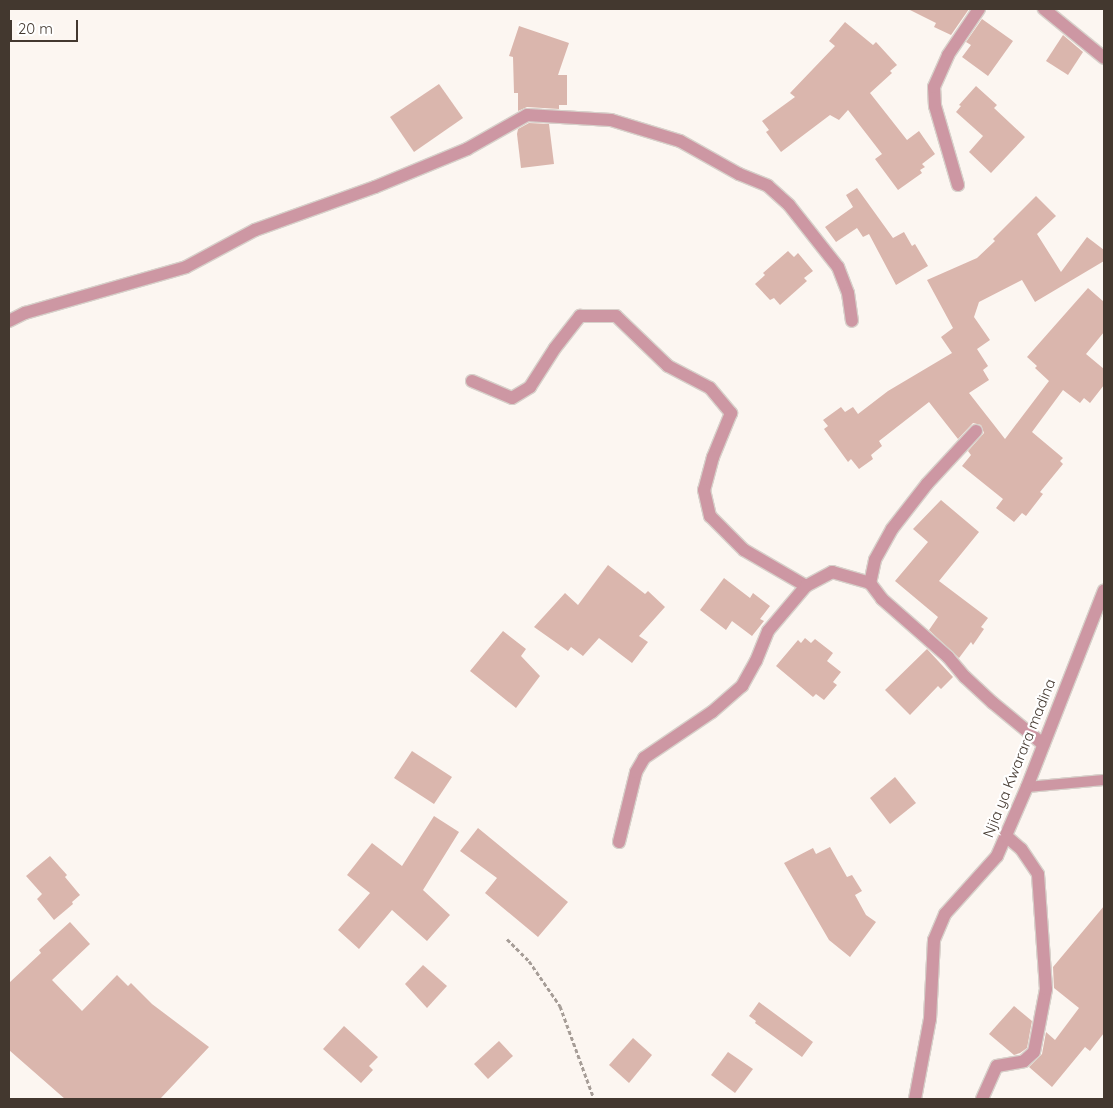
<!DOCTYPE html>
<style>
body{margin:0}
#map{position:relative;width:1113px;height:1108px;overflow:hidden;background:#fcf6f1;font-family:Quicksand,sans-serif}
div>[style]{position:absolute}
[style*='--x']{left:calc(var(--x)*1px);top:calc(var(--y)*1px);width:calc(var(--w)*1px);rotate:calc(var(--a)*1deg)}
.building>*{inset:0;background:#dab6ad}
.path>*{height:3px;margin-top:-1.5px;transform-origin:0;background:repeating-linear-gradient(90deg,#a69d97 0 4px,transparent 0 6.5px)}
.roads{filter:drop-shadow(1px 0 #d7d0ca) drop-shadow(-1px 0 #d7d0ca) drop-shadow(0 1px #d7d0ca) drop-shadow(0 -1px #d7d0ca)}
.service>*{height:10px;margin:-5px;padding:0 5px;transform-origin:5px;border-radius:5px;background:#cd97a3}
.minor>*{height:12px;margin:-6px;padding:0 6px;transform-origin:6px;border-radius:6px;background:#cd97a3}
span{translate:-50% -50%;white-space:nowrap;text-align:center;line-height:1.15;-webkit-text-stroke:4.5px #fff;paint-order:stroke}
.street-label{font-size:15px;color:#43382f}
.frame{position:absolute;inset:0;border:10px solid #43382f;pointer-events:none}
.scale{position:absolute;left:10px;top:20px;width:68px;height:22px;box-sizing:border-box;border:2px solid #43382f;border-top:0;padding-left:6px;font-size:15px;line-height:18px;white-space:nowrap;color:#43382f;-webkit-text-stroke:4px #fff;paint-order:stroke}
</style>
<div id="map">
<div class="building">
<div style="clip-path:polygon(908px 9px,969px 9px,951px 35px,934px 27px,936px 23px)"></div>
<div style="clip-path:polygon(982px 19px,1013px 41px,988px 76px,962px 57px,971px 45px,966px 42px)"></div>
<div style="clip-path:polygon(845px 22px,873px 45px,876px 42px,897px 65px,890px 71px,892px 73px,870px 93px,907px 140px,919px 131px,935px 154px,922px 164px,925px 167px,920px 170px,922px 173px,898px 190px,875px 159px,882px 154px,848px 110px,839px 120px,830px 115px,781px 152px,766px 132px,769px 130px,762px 121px,795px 97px,790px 93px,835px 46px,829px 41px)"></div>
<div style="clip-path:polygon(519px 26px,569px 43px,558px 75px,567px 75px,567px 105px,559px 105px,559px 109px,527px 107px,518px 111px,518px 93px,514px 93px,513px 57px,509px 56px)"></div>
<div style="clip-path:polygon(1063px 35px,1083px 52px,1068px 75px,1046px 61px)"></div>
<div style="clip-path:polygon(439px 84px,463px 118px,414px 152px,390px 117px)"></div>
<div style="clip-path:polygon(976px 86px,997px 105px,994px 108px,1025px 137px,991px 173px,969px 152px,983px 136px,956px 112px,961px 106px,959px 105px)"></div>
<div style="clip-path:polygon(529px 123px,549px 124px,554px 164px,521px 168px,517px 134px,518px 129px)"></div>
<div style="clip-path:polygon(857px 188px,893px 238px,904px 232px,912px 246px,915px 244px,928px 266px,896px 285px,869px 234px,863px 237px,857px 228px,836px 242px,825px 227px,853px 207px,846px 195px)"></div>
<div style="clip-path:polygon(1036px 196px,1056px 216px,1037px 234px,1061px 272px,1087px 237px,1104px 250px,1104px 261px,1035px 302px,1022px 280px,979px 302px,974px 317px,990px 340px,977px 349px,988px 366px,983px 370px,989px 380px,969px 393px,1005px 439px,1049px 381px,1035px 368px,1037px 366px,1027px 357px,1088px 288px,1104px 302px,1104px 332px,1086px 354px,1104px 369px,1104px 385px,1090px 403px,1084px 398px,1080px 403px,1063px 390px,1032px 432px,1063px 458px,1060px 461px,1063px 464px,1040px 492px,1043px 494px,1026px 516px,1022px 513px,1014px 522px,996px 508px,1003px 499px,962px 466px,971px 455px,968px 451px,984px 433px,981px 425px,973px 423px,958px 439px,929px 402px,879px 441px,882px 446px,871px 455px,873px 459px,859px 469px,851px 459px,848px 462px,824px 429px,828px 426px,823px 420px,841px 407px,845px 412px,853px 407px,858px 414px,888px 391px,952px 353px,941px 337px,953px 328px,927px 280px,977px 258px,995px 241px,993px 239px)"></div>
<div style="clip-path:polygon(788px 251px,794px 257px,798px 253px,813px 271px,804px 278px,807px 281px,780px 305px,774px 298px,770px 300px,755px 284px,765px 275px,763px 273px)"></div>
<div style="clip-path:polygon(941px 500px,979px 532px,939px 581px,988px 618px,981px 627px,984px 629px,973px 645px,971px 642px,959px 658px,929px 630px,938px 617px,895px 581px,928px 542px,913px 529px)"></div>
<div style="clip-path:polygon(608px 565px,645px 594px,648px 591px,665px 607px,639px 636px,648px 642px,632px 663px,599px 638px,583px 656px,571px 647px,568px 651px,534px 627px,565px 593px,578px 605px)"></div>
<div style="clip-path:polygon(724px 578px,750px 598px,753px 593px,770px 606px,760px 619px,764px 621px,752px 636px,732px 621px,726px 630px,700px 610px)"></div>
<div style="clip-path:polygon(503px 631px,526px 649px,521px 656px,540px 676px,516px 708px,470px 671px)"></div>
<div style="clip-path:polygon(805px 638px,811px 643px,815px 639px,833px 653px,827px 661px,841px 672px,833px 682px,837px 685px,824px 700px,816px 694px,813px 697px,776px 666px,798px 640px,801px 643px)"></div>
<div style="clip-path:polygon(927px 649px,953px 677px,941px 689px,938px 686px,910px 715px,885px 690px)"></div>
<div style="clip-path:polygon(412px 751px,452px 777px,434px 804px,394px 778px)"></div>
<div style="clip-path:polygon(895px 777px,916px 803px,890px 824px,870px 798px)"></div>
<div style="clip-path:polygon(434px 816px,459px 832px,423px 890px,450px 915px,427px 941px,392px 910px,359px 949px,338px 930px,370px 893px,347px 875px,372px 843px,402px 866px)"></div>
<div style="clip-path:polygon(478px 828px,568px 902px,538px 937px,485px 893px,497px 878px,460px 851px)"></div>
<div style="clip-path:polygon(830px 847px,847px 877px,852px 875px,862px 891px,855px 895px,866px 915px,876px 922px,850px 957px,829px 940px,784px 863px,813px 848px,816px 854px)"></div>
<div style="clip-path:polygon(50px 856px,67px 875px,65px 877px,80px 895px,72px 902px,73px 904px,54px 920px,37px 899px,42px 894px,26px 876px)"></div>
<div style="clip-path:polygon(1104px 906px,1104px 1033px,1090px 1051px,1085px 1047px,1052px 1087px,1029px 1067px,1042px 1054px,1046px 1032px,1055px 1040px,1079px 1008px,1054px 988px,1053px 967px)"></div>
<div style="clip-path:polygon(70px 922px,90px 944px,52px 980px,82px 1011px,117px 975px,128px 986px,131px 983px,152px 1004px,209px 1047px,160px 1099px,65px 1099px,9px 1050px,9px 983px,41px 953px,39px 950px)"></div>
<div style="clip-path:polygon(423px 965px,447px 986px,427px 1008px,405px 984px)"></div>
<div style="clip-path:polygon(759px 1002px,813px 1042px,802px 1057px,755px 1023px,756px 1021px,749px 1016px)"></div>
<div style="clip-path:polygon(1014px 1006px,1032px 1021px,1027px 1048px,1020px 1053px,1014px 1055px,989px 1034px)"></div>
<div style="clip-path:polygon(344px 1026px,378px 1057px,369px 1066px,373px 1070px,361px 1083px,323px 1049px)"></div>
<div style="clip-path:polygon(633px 1038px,652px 1055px,629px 1083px,609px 1065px)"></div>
<div style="clip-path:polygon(499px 1041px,513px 1056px,488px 1079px,474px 1064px)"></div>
<div style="clip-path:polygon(728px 1052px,753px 1069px,735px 1093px,711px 1075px)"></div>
</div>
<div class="path">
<div style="--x:507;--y:939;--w:31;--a:45"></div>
<div style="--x:529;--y:961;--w:55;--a:55.4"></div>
<div style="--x:560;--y:1006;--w:99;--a:69.9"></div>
</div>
<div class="roads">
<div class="service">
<div style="--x:1027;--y:787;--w:77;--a:-5.2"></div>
</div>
<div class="minor">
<div style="--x:1044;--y:9;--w:77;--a:39.2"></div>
<div style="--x:958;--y:185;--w:82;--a:-106.2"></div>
<div style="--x:935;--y:106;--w:19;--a:-93"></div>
<div style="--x:934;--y:87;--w:35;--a:-66"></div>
<div style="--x:948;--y:55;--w:55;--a:-56"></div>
<div style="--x:9;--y:321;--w:18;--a:-27"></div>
<div style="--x:25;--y:313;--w:167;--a:-15.9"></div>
<div style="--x:186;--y:267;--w:78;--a:-28.2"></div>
<div style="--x:255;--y:230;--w:127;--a:-19.7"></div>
<div style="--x:375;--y:187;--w:100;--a:-22.4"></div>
<div style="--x:467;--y:149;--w:69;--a:-29.5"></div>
<div style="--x:527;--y:115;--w:84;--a:3.4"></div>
<div style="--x:611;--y:120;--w:72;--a:16.9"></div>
<div style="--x:680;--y:141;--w:68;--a:29.2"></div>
<div style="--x:739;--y:174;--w:31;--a:22"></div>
<div style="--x:768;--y:186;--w:28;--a:42"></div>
<div style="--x:789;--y:205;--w:79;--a:51.7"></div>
<div style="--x:838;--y:267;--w:28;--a:69"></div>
<div style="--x:848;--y:293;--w:28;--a:82"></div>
<div style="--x:472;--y:381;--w:43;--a:23"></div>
<div style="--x:512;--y:398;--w:21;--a:-31"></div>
<div style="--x:530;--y:387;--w:46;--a:-57.3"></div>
<div style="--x:555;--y:348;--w:41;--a:-52"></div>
<div style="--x:580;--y:316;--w:36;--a:0"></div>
<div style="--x:616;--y:316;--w:72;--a:43.9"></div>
<div style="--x:668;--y:366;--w:47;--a:27.6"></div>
<div style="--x:710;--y:388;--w:33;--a:50"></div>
<div style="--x:731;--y:413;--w:48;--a:112.2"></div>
<div style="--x:713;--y:457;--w:34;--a:105"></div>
<div style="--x:704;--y:490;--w:27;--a:77"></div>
<div style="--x:710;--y:516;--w:48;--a:45"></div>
<div style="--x:744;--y:550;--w:72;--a:30.1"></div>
<div style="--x:976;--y:431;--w:72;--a:132.8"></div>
<div style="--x:927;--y:484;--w:57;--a:127.9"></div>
<div style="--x:892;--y:529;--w:35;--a:119"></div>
<div style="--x:875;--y:560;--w:24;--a:102"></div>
<div style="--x:870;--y:583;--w:20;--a:53"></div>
<div style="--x:882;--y:599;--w:88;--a:41.3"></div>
<div style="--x:948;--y:657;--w:26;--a:50"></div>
<div style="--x:965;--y:677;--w:38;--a:43"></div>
<div style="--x:993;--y:703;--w:65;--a:39.4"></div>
<div style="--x:619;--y:842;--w:72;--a:-76.3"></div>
<div style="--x:636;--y:772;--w:16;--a:-60"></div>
<div style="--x:644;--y:758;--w:82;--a:-34.1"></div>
<div style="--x:712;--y:712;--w:40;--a:-41"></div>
<div style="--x:742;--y:686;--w:29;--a:-61"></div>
<div style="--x:756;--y:661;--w:32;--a:-68"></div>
<div style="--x:768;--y:631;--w:59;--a:-49.8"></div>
<div style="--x:806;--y:586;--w:30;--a:-28"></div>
<div style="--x:832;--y:572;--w:40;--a:16"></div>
<div style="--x:915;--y:1099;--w:81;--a:-79.4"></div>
<div style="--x:930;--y:1019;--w:79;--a:-87.1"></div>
<div style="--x:934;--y:940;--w:28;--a:-67"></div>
<div style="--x:945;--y:914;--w:78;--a:-48.1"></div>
<div style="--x:997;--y:856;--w:75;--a:-66.5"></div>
<div style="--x:1027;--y:787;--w:211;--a:-68.6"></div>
<div style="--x:982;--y:1099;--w:36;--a:-66"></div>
<div style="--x:997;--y:1066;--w:27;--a:-10"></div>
<div style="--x:1024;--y:1061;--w:13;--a:-42"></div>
<div style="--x:1034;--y:1052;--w:64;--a:-79.2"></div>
<div style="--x:1046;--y:989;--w:115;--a:-94"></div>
<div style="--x:1038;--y:874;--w:30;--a:-124"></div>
<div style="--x:1021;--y:849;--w:20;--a:-139"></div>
</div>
</div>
<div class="street-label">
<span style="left:1019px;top:758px;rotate:-68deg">Njia ya Kwarara madina</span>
</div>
<div class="frame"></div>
<div class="scale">20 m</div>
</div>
